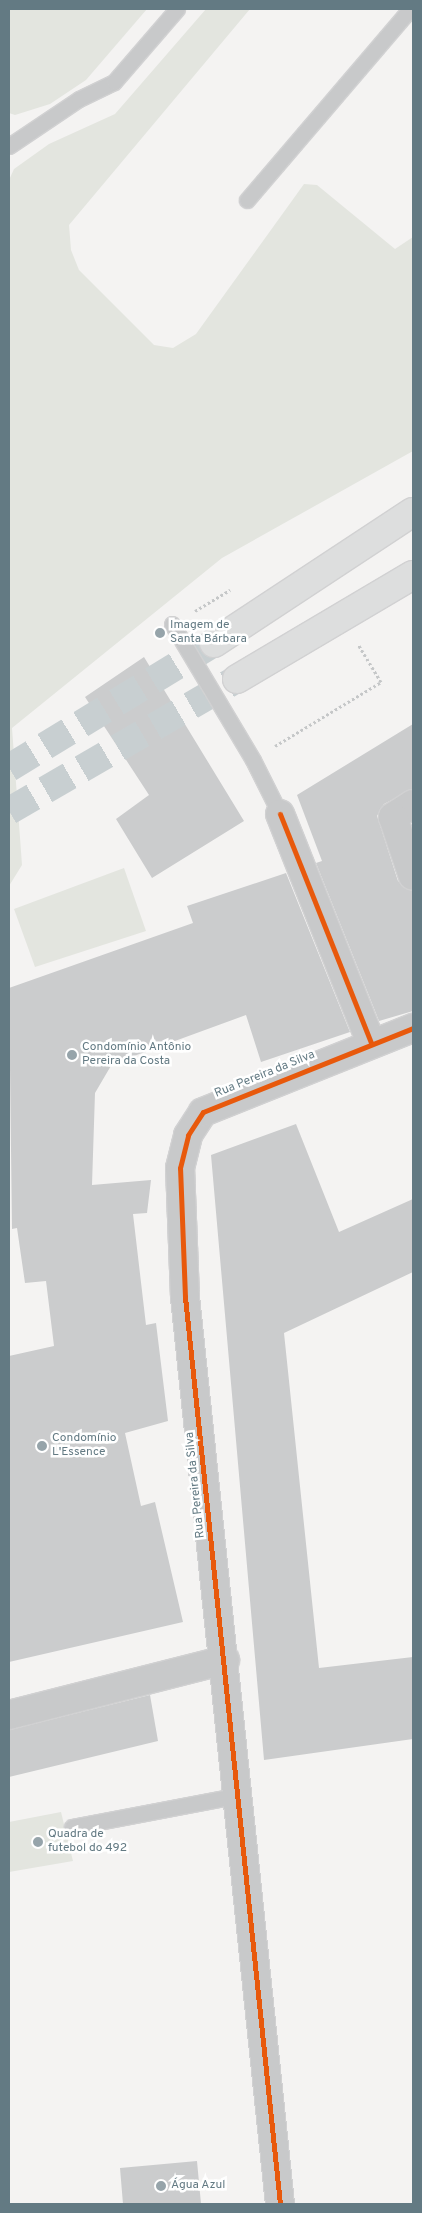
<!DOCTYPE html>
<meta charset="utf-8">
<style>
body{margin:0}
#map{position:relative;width:422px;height:2213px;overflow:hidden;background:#f4f3f2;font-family:Overpass,sans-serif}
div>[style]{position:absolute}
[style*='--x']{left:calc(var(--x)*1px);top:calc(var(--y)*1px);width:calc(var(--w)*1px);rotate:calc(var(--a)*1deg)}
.green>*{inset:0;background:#e3e5df}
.building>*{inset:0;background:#cbcccd}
.primary-tunnel>*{height:28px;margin-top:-14px;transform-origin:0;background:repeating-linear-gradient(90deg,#c8cfd1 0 28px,transparent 0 42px)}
.path>*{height:3px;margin-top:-1.5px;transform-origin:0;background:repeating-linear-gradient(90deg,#c5c7c8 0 2.5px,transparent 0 5px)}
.roads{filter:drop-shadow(1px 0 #d1d1d2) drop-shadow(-1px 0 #d1d1d2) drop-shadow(0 1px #d1d1d2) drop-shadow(0 -1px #d1d1d2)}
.lane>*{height:15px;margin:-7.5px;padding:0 7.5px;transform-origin:7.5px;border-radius:7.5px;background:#c8c9ca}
.street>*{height:28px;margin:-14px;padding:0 14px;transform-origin:14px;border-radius:14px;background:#c8c9ca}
.primary>*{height:28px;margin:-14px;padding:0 14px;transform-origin:14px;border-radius:14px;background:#dddede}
.cycleway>*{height:5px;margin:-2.5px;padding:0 2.5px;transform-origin:2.5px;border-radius:2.5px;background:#e8590c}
.dots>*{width:14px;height:14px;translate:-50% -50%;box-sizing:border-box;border:2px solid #fff;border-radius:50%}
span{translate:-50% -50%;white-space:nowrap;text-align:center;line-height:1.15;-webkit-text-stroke:5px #fff;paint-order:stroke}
.poi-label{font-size:12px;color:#637a83}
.left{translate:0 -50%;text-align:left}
.street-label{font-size:12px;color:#637a83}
.frame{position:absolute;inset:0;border:10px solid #637a83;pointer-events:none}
</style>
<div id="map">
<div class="green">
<div style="clip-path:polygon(9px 9px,147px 9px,86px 80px,50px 104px,15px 115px,9px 113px)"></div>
<div style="clip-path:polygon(206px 9px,250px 9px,69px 225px,71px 250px,79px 270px,154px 345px,173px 348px,196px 334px,304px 184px,317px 185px,395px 249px,413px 237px,413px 451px,222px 558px,12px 728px,22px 865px,9px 886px,9px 180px,14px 169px,49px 144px,115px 114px)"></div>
<div style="clip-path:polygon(124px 868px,146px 931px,35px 967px,14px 909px)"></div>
<div style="clip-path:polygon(61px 1812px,73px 1861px,9px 1872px,9px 1822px)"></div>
</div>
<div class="building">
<div style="clip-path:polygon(144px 657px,244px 821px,152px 878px,116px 819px,149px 795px,85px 697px)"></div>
<div style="clip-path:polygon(413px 724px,413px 789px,384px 804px,377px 816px,398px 881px,413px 891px,413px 1011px,379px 1021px,316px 863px,322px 861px,297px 795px)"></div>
<div style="clip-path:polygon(286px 873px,350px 1032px,261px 1062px,246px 1015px,112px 1064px,95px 1093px,92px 1185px,151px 1180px,147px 1213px,133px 1214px,146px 1325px,156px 1323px,168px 1421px,125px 1433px,141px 1506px,155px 1502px,183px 1622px,9px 1662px,9px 1356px,54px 1346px,46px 1281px,25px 1283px,17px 1228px,12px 1229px,9px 988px,193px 923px,187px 906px)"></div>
<div style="clip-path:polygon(296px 1124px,339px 1232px,413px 1199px,413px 1272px,284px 1333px,319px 1668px,413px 1657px,413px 1739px,264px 1760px,211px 1155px)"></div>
<div style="clip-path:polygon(150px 1695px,158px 1741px,9px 1777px,9px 1730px)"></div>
<div style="clip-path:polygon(197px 2161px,201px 2204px,123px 2204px,120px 2168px)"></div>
</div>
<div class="primary-tunnel">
<div style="--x:9;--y:768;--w:240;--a:-31.4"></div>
<div style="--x:9;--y:811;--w:263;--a:-30.1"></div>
</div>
<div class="path">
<div style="--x:195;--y:611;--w:41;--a:-31"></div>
<div style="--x:275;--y:746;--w:124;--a:-31.1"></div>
<div style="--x:381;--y:682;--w:44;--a:-121.2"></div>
</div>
<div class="roads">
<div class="lane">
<div style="--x:9;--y:146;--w:84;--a:-33.9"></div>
<div style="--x:79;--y:99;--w:39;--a:-26"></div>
<div style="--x:114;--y:82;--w:96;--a:-49.2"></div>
<div style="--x:247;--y:200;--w:251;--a:-49.5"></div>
<div style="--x:172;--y:624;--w:158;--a:59.2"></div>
<div style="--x:253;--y:760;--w:60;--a:63.4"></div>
<div style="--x:72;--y:1827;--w:171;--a:-10.8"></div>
</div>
<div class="street">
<div style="--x:413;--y:804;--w:24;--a:147"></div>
<div style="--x:393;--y:817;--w:62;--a:71.3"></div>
<div style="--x:280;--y:814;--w:246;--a:68.3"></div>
<div style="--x:9;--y:1715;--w:223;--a:-14.3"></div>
<div style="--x:280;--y:2204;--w:912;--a:-95.98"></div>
<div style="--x:185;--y:1297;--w:129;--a:-92.2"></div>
<div style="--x:180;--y:1168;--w:34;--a:-76"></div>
<div style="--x:188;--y:1135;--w:27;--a:-57"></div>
<div style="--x:203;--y:1112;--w:226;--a:-21.8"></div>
</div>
<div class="primary">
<div style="--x:214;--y:643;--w:238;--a:-33.4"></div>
<div style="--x:237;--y:679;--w:204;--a:-30.6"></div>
</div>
</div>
<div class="cycleway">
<div style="--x:280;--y:814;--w:246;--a:68.3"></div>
<div style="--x:280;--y:2204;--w:912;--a:-95.98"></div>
<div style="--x:185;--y:1297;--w:129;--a:-92.2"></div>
<div style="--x:180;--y:1168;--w:34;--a:-76"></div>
<div style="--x:188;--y:1135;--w:27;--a:-57"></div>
<div style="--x:203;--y:1112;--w:226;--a:-21.8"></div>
</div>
<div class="dots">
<div style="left:160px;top:633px;background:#96a4aa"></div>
<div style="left:72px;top:1055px;background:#96a4aa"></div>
<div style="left:42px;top:1446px;background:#96a4aa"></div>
<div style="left:38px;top:1842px;background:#96a4aa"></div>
<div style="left:161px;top:2186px;background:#96a4aa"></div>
</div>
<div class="poi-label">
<span class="left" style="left:170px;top:633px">Imagem de<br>Santa Bárbara</span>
<span class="left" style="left:82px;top:1055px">Condomínio Antônio<br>Pereira da Costa</span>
<span class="left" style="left:52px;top:1446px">Condomínio<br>L'Essence</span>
<span class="left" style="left:48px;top:1842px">Quadra de<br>futebol do 492</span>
<span class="left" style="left:171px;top:2186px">Água Azul</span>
</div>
<div class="street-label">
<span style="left:265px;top:1075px;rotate:-22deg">Rua Pereira da Silva</span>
<span style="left:196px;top:1485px;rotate:-96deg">Rua Pereira da Silva</span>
</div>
<div class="frame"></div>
</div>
